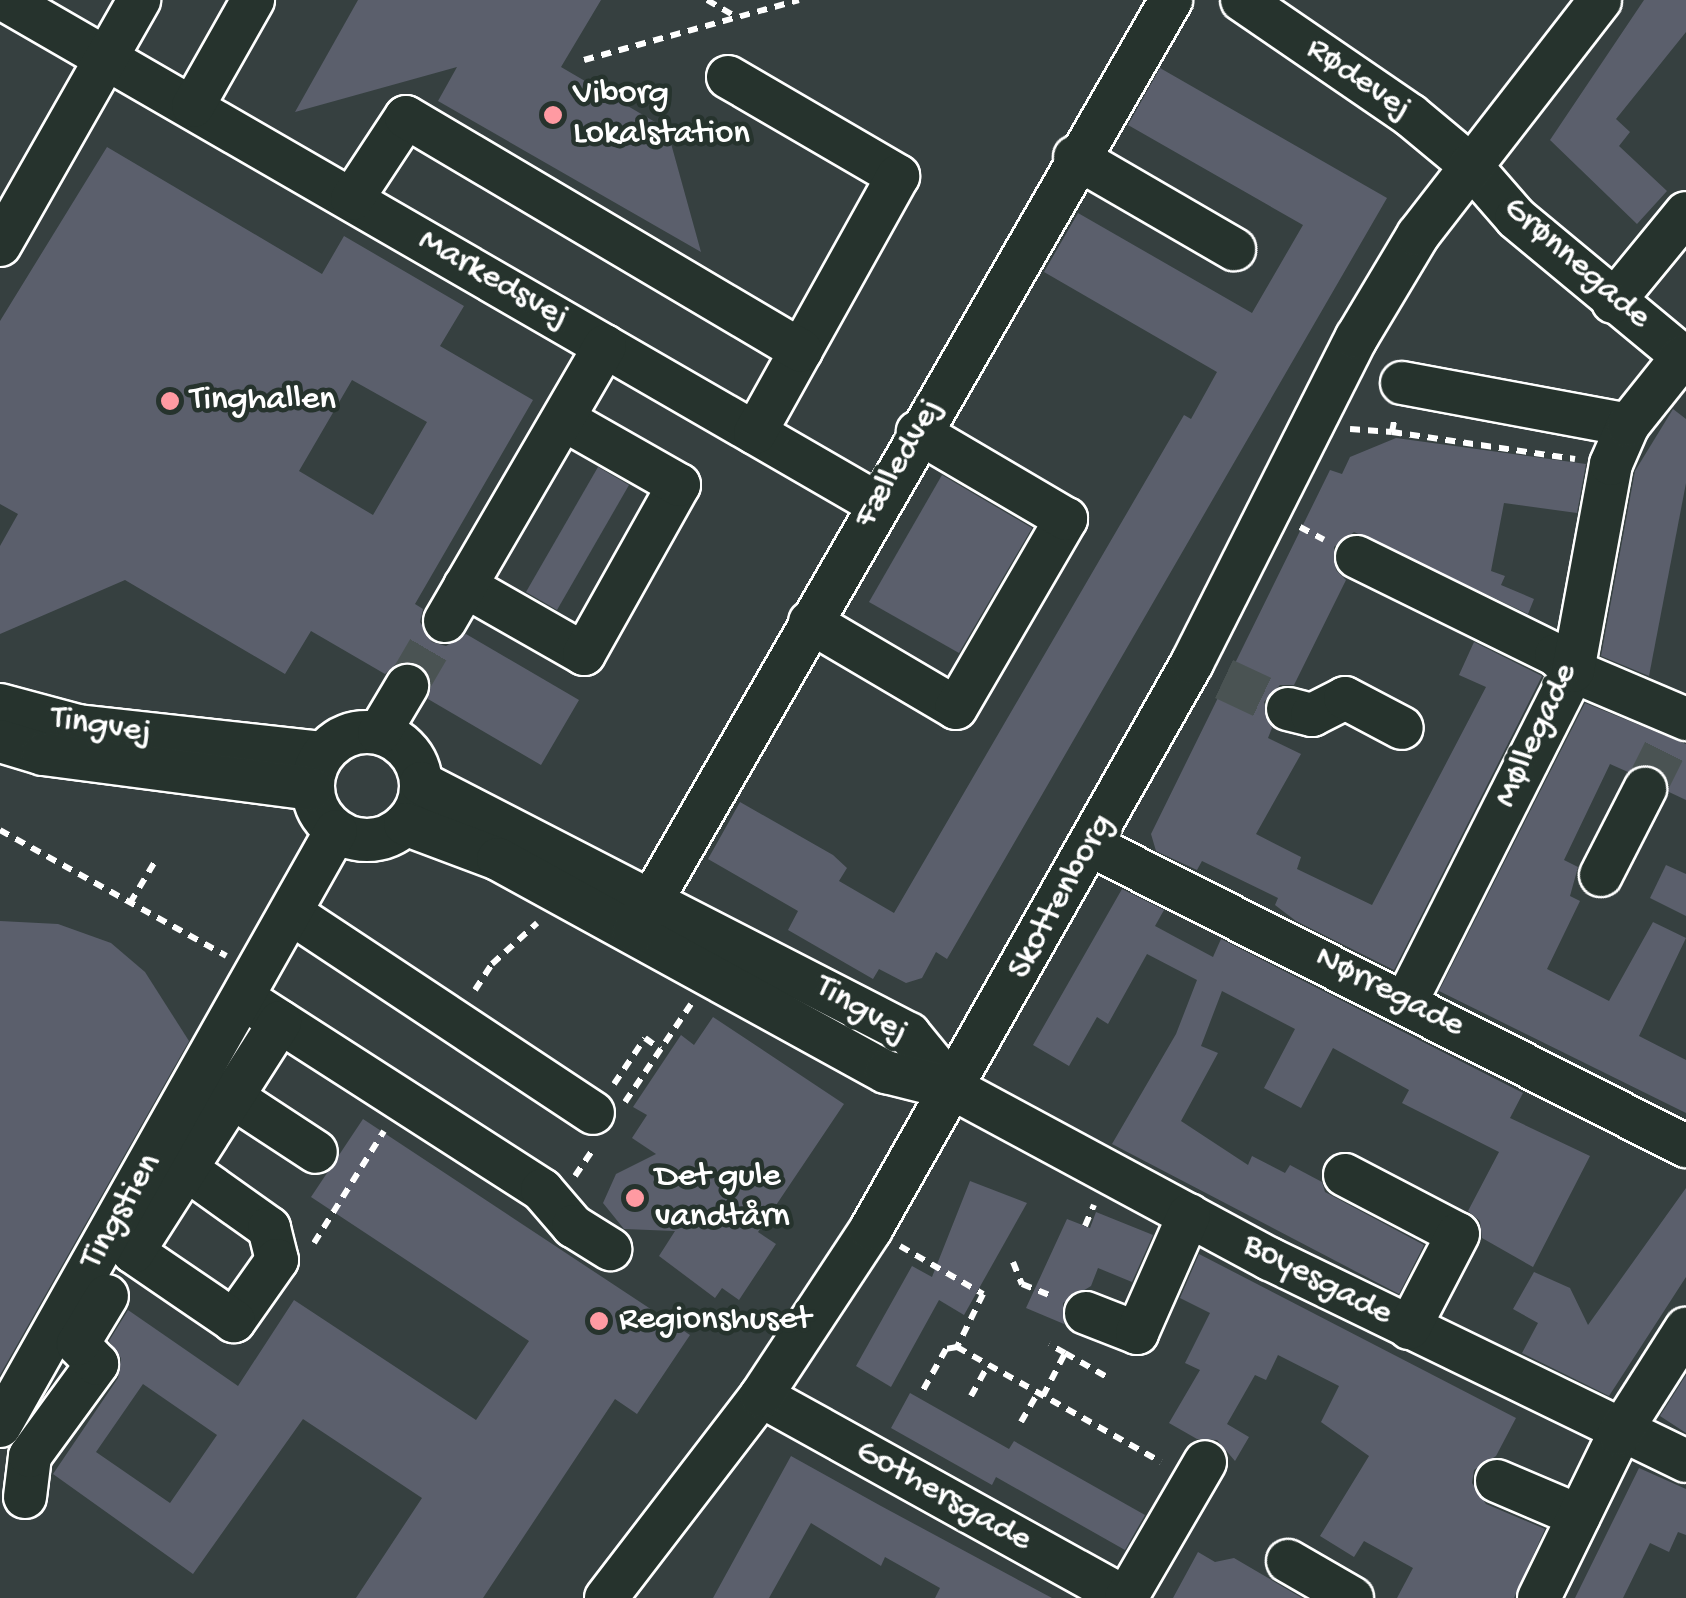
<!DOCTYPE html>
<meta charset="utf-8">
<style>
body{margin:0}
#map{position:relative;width:1686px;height:1598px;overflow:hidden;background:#364040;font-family:"Gochi Hand",sans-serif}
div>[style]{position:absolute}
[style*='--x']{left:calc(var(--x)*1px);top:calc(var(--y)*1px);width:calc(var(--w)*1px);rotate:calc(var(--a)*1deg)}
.building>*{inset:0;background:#5b5f6c}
.minor-tunnel>*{height:42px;margin-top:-21px;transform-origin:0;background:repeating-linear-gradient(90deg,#4a5353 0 42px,transparent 0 63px)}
.path>*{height:6px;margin-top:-3px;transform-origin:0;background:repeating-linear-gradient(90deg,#fff 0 10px,transparent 0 18px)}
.roads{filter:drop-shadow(2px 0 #fff) drop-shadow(-2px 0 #fff) drop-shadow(0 2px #fff) drop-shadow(0 -2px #fff)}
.minor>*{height:42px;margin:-21px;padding:0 21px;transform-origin:21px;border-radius:21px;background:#26332d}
.minor>.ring{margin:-21px;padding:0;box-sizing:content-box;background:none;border:42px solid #26332d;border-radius:50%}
.dots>*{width:28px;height:28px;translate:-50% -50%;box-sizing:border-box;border:5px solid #26332d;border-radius:50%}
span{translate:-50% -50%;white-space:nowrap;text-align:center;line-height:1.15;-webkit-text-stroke:9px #26332d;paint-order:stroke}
.street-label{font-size:35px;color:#fff}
.poi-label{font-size:35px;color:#fff}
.left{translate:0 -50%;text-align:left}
</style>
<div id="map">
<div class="building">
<div style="clip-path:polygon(358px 0,601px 0,561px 67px,667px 129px,701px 252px,438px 101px,457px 67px,295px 112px)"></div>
<div style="clip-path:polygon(1644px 0,1686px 0,1686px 32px,1616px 119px,1630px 132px,1619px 146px,1667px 191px,1637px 224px,1550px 140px)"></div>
<div style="clip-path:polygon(1160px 68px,1387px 198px,947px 959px,936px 952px,922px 978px,906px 983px,879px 969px,873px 979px,788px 930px,798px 911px,708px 859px,740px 802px,833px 855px,847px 868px,839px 881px,894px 913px,1184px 415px,1191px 419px,1217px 372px,1044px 272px,1078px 213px,1252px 313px,1303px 225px,1128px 125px)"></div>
<div style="clip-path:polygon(evenodd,107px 147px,322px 274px,344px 236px,464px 306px,440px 346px,533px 400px,415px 604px,423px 609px,420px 622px,432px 642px,446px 646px,466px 634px,579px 700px,541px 765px,428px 699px,429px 675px,419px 664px,396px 664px,385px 674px,311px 631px,285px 674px,125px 580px,0 634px,0 546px,18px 514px,0 504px,0 321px,107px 147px,352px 380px,427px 422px,373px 515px,299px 471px,352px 380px)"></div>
<div style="clip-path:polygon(1673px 409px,1686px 419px,1686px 483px,1649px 676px,1601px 656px,1635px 471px)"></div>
<div style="clip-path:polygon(1396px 438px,1586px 464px,1577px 513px,1504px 503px,1491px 571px,1505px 576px,1501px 585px,1534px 599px,1528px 614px,1354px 532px,1334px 547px,1336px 570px,1346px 580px,1294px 685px,1280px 685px,1264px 702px,1272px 728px,1268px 738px,1301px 754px,1256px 834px,1301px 857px,1297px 869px,1372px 905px,1486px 687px,1459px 675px,1474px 642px,1542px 676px,1394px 970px,1296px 921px,1275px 905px,1278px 898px,1202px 861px,1197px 870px,1156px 851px,1151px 834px,1330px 470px,1342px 474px,1350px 457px)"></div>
<div style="clip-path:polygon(598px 467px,629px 485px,557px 610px,526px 592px)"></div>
<div style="clip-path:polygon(942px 475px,1032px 528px,959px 653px,869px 602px)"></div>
<div style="clip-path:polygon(1585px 703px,1686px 744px,1686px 800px,1669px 792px,1666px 776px,1655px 766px,1628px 772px,1610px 764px,1564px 860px,1578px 867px,1570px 896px,1580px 901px,1547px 969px,1609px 1001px,1653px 922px,1686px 938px,1639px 1036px,1686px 1060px,1686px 1113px,1439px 991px)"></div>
<div style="clip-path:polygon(1666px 865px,1686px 874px,1686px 916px,1650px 898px)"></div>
<div style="clip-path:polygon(1122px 889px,1164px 910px,1155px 926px,1213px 957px,1221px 939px,1523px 1093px,1510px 1118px,1590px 1156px,1533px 1267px,1482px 1238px,1480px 1221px,1468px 1211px,1499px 1152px,1402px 1103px,1409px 1090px,1333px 1048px,1301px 1108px,1264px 1088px,1295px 1029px,1222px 991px,1201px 1046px,1218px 1053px,1181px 1121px,1248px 1165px,1252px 1156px,1285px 1173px,1290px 1165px,1322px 1182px,1325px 1192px,1424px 1245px,1399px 1294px,1112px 1144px,1176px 1034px,1197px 980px,1147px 954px,1108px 1024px,1097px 1017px,1069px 1066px,1033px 1045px)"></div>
<div style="clip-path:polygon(0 921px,58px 924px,111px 943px,145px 972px,189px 1041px,0 1375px)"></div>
<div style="clip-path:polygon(713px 1017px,844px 1104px,758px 1232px,776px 1244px,739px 1300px,722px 1288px,715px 1298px,659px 1256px,675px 1231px,624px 1229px,603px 1203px,616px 1174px,656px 1154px,632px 1138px,647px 1115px,633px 1107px,681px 1035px,694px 1045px)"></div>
<div style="clip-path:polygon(evenodd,363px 1119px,690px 1335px,637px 1414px,615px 1399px,483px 1598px,356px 1598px,422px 1498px,303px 1419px,193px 1574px,53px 1474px,118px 1378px,121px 1358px,109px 1341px,128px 1310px,238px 1386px,294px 1300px,476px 1420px,529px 1341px,311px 1197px,363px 1119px,143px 1384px,217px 1435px,170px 1503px,96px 1452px,143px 1384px)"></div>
<div style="clip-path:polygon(970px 1181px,1027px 1203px,964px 1315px,939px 1300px,891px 1387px,856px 1366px,912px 1266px,932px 1277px)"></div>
<div style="clip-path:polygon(1686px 1188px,1686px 1277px,1609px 1396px,1522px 1353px,1538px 1323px,1513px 1309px,1534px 1272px,1570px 1288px,1588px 1325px)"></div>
<div style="clip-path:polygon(1096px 1212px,1153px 1235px,1132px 1282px,1098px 1268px,1091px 1286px,1063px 1303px,1064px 1324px,1026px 1308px,1067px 1219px,1090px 1228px)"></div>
<div style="clip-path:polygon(1199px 1254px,1516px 1418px,1496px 1456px,1474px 1470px,1472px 1483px,1486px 1504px,1545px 1529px,1514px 1598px,1397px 1598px,1413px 1568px,1364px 1541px,1354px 1557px,1320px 1536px,1369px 1456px,1321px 1422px,1339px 1386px,1278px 1355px,1266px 1380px,1255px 1375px,1227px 1424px,1249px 1437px,1235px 1461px,1217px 1440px,1197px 1439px,1169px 1423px,1200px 1370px,1185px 1363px,1210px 1313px,1180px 1298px)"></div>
<div style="clip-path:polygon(1686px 1375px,1686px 1433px,1660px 1416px)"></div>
<div style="clip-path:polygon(910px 1393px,1009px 1449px,1014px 1441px,1145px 1515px,1125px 1550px,996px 1477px,992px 1485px,891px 1428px)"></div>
<div style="clip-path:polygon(791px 1456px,881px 1506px,1052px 1598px,935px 1598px,940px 1588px,885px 1557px,881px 1566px,811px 1523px,769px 1598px,713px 1598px)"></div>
<div style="clip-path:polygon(1639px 1468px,1686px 1489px,1686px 1535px,1678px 1532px,1669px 1552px,1650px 1543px,1623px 1598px,1575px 1598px)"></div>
<div style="clip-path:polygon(1198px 1552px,1215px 1562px,1234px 1558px,1302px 1598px,1173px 1598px)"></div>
</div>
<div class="minor-tunnel">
<div style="--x:1224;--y:679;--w:71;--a:25.1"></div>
<div style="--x:407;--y:686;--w:75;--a:-59.7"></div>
<div style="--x:1645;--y:789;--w:67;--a:-63.4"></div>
</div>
<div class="path">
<div style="--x:707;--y:0;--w:34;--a:30"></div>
<div style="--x:584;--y:60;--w:223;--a:-15.6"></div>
<div style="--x:1350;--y:429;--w:42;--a:4.1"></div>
<div style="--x:1392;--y:432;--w:16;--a:-79"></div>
<div style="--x:1392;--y:432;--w:185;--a:8.4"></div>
<div style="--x:1300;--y:527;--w:27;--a:28"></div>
<div style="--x:0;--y:830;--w:259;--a:29.1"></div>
<div style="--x:130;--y:903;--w:52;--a:-59"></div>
<div style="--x:475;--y:990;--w:31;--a:-57"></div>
<div style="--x:492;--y:964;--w:61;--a:-42.3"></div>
<div style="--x:614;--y:1084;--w:55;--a:-56"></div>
<div style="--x:645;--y:1038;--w:19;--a:36"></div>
<div style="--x:625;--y:1102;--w:118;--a:-56"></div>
<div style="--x:575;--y:1176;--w:32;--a:-56"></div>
<div style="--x:1085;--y:1226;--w:23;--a:-67"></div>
<div style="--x:314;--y:1243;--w:132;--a:-58"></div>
<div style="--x:900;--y:1246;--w:96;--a:30"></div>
<div style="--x:983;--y:1294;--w:59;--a:116.1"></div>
<div style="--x:957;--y:1347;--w:11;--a:170"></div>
<div style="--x:946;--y:1349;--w:51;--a:119.1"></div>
<div style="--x:1013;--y:1262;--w:24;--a:68"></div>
<div style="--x:1022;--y:1284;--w:35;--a:22"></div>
<div style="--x:957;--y:1347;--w:234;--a:29.4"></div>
<div style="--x:1065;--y:1353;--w:48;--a:29.7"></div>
<div style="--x:971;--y:1396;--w:35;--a:-61"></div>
<div style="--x:1043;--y:1396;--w:48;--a:-62.9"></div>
<div style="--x:1065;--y:1353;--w:18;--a:-151"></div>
<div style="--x:1021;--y:1422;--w:34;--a:-60"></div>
</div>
<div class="roads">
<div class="minor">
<div style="--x:5;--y:0;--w:1008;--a:30"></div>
<div style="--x:1242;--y:0;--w:204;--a:34.4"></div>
<div style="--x:1410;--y:115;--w:78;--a:39.8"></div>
<div style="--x:1470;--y:165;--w:70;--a:49"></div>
<div style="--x:1516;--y:218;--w:221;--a:39.7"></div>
<div style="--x:728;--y:77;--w:197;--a:30.2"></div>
<div style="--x:898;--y:176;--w:294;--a:119.1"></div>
<div style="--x:193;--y:106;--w:122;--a:-60.5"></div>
<div style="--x:1075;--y:157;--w:184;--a:30.1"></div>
<div style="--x:352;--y:199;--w:98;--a:-56.6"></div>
<div style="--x:406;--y:117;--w:459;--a:30.6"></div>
<div style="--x:0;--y:245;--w:282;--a:-60.4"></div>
<div style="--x:1613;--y:302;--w:115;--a:-50.6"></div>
<div style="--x:1402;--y:383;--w:230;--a:10.5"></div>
<div style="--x:1357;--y:557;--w:222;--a:26.2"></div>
<div style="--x:1556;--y:655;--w:23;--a:43"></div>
<div style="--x:1573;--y:671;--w:123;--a:23"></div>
<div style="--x:465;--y:586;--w:137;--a:29.7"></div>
<div style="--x:584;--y:654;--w:194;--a:-60.7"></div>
<div style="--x:679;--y:485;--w:133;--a:-150.4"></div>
<div style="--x:445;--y:621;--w:318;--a:-59.8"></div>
<div style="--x:810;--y:622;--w:169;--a:30.5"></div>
<div style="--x:956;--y:708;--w:219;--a:-59.8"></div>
<div style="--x:1066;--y:519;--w:172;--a:-149.6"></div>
<div style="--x:0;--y:705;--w:81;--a:15.1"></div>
<div style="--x:78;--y:726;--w:247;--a:6.3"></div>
<div style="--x:1288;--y:709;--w:25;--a:14"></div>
<div style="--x:1312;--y:715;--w:37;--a:-27"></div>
<div style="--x:1345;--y:698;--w:64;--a:27.8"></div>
<div class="ring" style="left:313px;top:732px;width:66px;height:66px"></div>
<div style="--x:379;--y:733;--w:55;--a:-59.2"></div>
<div style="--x:0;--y:741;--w:45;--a:16.8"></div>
<div style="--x:43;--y:754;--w:271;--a:7.4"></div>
<div style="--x:421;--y:783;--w:549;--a:27.22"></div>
<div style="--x:909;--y:1034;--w:71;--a:50.7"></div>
<div style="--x:405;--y:824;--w:99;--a:20.6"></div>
<div style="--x:498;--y:859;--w:443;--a:28.8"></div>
<div style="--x:886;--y:1072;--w:70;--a:14"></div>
<div style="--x:954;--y:1089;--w:359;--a:28.3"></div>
<div style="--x:1270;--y:1259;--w:462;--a:25.9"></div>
<div style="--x:1090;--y:845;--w:668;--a:26.8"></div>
<div style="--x:1601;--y:875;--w:97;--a:-62.9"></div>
<div style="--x:291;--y:913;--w:362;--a:33.5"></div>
<div style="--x:634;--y:931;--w:1075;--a:-60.02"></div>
<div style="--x:1407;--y:1000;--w:369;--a:-63.2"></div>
<div style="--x:1573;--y:671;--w:210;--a:-79.6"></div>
<div style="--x:1611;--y:464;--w:43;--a:-66.4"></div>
<div style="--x:1628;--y:425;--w:88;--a:-51.4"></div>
<div style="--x:257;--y:1007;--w:339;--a:32.7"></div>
<div style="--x:542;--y:1190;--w:48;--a:49.3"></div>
<div style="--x:573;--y:1226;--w:44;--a:31.9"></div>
<div style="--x:232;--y:1097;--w:100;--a:33.2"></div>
<div style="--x:186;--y:1169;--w:102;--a:35.4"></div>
<div style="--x:269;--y:1228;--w:33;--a:76"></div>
<div style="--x:277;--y:1260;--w:75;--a:125.2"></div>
<div style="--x:234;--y:1321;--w:122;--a:-145.7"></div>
<div style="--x:133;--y:1252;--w:273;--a:-57.4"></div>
<div style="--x:1345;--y:1175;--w:127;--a:27.6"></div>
<div style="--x:1458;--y:1234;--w:106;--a:117.5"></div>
<div style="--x:1086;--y:1313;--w:55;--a:21.4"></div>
<div style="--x:1137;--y:1333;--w:129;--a:-66.2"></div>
<div style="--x:761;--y:1396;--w:417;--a:29"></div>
<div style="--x:0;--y:1426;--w:683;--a:-60.55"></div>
<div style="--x:1497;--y:1481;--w:89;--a:23.1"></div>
<div style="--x:25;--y:1497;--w:41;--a:-83"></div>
<div style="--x:30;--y:1456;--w:114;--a:-53.9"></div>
<div style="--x:97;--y:1364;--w:28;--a:-134"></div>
<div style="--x:78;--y:1344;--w:56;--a:-58.9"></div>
<div style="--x:1288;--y:1561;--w:74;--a:30"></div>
<div style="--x:606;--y:1598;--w:255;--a:-52.5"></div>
<div style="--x:761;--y:1396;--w:200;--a:-56.6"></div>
<div style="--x:871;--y:1229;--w:651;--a:-60.44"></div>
<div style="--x:1192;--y:663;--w:365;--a:-63.2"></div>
<div style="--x:1357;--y:337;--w:119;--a:-59.1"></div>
<div style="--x:1418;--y:235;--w:297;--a:-52.2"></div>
<div style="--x:1126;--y:1598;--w:157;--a:-59.8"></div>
<div style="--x:1539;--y:1598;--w:182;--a:-64"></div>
<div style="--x:1619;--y:1434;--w:125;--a:-57.5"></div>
</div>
</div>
<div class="dots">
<div style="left:553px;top:115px;background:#ff9aa2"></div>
<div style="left:170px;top:401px;background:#ff9aa2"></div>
<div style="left:635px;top:1198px;background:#ff9aa2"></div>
<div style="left:599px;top:1321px;background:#ff9aa2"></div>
</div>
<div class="street-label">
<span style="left:1358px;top:80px;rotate:35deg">Rødevej</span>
<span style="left:1576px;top:264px;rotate:41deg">Grønnegade</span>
<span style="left:493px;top:280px;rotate:30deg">Markedsvej</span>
<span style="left:900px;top:464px;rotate:-60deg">Fælledvej</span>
<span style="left:101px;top:727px;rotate:9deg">Tingvej</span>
<span style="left:1537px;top:736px;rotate:-65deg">Møllegade</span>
<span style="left:1062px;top:897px;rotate:-61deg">Skottenborg</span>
<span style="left:1389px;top:993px;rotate:27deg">Nørregade</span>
<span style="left:861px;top:1011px;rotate:31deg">Tingvej</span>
<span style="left:122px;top:1212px;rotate:-60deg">Tingstien</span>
<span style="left:1317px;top:1281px;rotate:27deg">Boyesgade</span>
<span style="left:943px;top:1497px;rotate:29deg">Gothersgade</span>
</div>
<div class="poi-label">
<span class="left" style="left:573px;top:115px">Viborg<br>Lokalstation</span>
<span class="left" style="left:190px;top:401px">Tinghallen</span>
<span class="left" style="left:655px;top:1198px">Det gule<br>vandtårn</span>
<span class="left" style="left:619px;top:1321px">Regionshuset</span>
</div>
</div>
